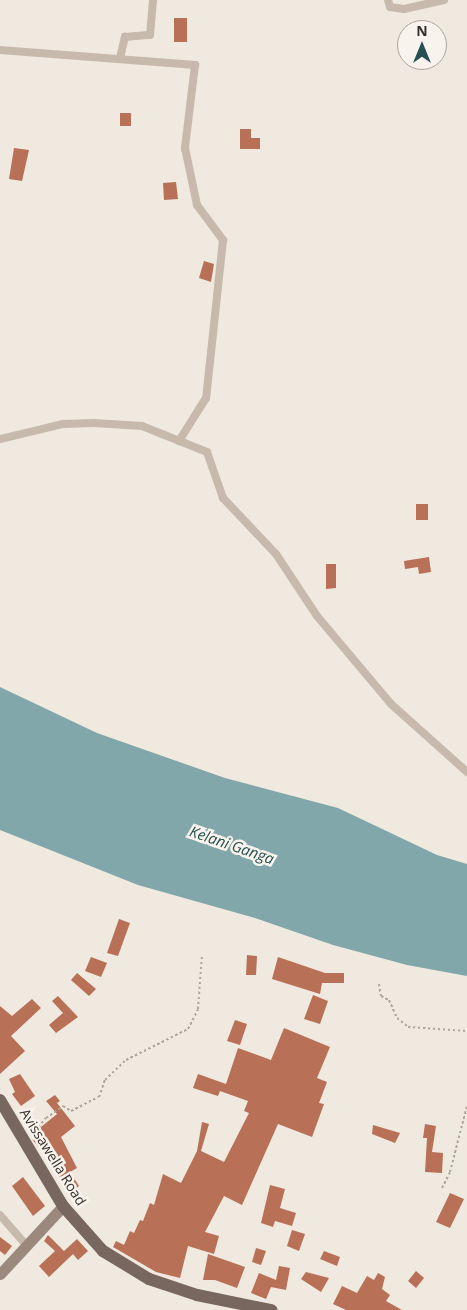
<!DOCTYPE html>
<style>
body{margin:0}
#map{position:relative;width:467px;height:1310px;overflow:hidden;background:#f0e9e0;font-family:"Open Sans",sans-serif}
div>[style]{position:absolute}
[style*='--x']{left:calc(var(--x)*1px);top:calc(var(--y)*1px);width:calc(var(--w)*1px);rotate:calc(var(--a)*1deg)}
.water>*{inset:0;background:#82a7aa}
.building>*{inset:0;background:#b87056}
.path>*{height:2px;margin-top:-1px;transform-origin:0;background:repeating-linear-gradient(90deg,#b3a497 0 2.5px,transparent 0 5px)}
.street>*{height:8px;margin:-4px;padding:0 4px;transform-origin:4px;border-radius:4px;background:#c7baad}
.secondary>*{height:11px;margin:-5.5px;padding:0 5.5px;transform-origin:5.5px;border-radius:5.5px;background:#9b897e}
.primary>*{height:12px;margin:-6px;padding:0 6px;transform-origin:6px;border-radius:6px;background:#77675e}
span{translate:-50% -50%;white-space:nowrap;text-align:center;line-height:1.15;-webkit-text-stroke:5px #f8f3ec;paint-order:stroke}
.street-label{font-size:14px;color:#362f2b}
.water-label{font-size:15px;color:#254f53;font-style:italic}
.north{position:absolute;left:397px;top:20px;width:50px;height:50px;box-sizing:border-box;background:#f8f3ec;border:1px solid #aaa59f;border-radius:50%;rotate:0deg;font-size:14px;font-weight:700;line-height:20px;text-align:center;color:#362f2b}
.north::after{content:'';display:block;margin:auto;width:18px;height:22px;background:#254f53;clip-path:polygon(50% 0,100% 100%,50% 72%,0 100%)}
</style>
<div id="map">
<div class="water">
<div style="clip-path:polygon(0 687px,97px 733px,225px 778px,338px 808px,437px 855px,467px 864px,467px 976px,407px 965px,333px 945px,255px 918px,138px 885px,0 830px)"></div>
</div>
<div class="building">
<div style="clip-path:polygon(174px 18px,187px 18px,187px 42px,174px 42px)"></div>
<div style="clip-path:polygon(120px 113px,131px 113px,131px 126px,120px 126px)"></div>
<div style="clip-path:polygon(240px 129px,251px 129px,251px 138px,260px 138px,260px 149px,240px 149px)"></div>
<div style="clip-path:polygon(14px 148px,29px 150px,22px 181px,9px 179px)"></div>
<div style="clip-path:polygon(176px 182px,178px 199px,164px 200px,163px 183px)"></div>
<div style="clip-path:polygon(204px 261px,214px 264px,211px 282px,199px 278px)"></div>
<div style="clip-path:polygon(416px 504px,428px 504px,428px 520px,416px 520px)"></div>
<div style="clip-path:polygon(429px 557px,431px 572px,419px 574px,418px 567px,405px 569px,404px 561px)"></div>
<div style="clip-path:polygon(326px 564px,336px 564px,336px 588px,326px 589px)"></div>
<div style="clip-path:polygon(119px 919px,130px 923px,118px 956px,107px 953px)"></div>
<div style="clip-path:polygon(247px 955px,257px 956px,256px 975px,246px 975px)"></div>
<div style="clip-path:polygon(91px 957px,107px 963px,101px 977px,85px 971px)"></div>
<div style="clip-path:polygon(278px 957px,325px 973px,344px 973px,344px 983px,322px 983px,320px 994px,272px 979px)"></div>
<div style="clip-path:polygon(77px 973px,96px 989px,89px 996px,71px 980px)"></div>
<div style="clip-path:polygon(313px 995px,328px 1001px,320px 1024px,304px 1019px)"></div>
<div style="clip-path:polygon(58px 996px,78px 1017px,56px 1033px,49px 1025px,63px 1013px,52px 1001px)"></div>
<div style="clip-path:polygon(32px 999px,41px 1008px,11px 1036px,25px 1051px,0 1074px,0 1006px,12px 1016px)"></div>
<div style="clip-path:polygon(235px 1020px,247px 1024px,240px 1045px,227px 1041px)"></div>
<div style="clip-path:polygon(284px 1028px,330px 1047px,317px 1078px,327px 1082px,319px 1103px,324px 1104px,312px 1137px,278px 1124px,242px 1205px,224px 1196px,205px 1232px,219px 1236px,214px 1254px,188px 1246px,180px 1278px,156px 1272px,113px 1247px,116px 1241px,124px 1245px,130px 1231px,134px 1233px,140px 1220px,143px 1221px,150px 1203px,154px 1205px,163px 1174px,181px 1183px,197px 1151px,202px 1122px,209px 1124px,201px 1151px,224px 1162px,249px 1113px,244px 1111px,248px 1101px,220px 1091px,218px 1096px,193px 1088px,198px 1074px,226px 1084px,238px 1048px,271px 1060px)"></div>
<div style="clip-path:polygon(20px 1074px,35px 1096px,21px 1106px,12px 1094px,15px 1092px,9px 1079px)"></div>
<div style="clip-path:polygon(55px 1095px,60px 1101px,57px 1103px,75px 1126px,61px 1137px,77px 1168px,70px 1172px,79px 1186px,72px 1191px,61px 1176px,59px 1177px,47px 1154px,38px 1147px,33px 1140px,36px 1138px,22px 1121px,31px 1114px,41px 1127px,57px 1114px,46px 1101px)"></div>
<div style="clip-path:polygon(425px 1124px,436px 1126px,432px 1152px,443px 1153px,442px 1173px,425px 1172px,427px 1138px,423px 1138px)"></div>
<div style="clip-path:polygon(373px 1125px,400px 1133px,395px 1143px,372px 1134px)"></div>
<div style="clip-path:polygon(23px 1177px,45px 1206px,33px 1216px,12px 1186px)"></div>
<div style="clip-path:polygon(270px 1185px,285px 1189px,280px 1208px,296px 1213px,292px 1226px,275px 1221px,273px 1227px,261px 1223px)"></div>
<div style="clip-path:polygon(450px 1193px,464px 1199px,450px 1228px,436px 1222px)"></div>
<div style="clip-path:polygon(292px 1230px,305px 1234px,299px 1251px,287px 1246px)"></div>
<div style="clip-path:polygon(48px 1235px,64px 1251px,77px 1239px,88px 1251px,78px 1260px,73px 1254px,49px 1277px,39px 1266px,55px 1251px,44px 1241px)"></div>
<div style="clip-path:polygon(0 1237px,12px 1246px,5px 1255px,0 1251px)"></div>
<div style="clip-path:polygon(256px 1248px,266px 1251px,261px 1265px,252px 1262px)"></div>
<div style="clip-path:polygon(324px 1251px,340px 1257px,337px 1266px,320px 1259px)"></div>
<div style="clip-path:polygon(208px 1254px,245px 1267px,237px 1288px,215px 1280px,203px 1280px)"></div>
<div style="clip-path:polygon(279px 1266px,290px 1268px,286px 1290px,271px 1287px,266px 1299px,251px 1293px,259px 1273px,276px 1280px)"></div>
<div style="clip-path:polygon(416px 1271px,424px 1278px,416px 1288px,408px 1281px)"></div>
<div style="clip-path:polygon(306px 1272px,329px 1278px,321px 1292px,301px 1279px)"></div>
<div style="clip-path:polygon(378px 1273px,385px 1277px,382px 1289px,390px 1295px,386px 1301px,402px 1310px,346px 1310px,333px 1304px,342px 1286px,357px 1293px,367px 1276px,374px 1280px)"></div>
</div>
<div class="path">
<div style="--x:379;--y:984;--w:12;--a:81"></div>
<div style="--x:381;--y:996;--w:9;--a:27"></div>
<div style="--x:389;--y:1000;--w:20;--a:66"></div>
<div style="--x:397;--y:1018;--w:14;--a:39"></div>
<div style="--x:408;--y:1027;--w:59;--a:3.9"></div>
<div style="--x:32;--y:1135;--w:22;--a:-51"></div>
<div style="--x:46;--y:1118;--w:21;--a:-35"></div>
<div style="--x:63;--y:1106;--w:9;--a:32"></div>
<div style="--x:71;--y:1111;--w:31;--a:-27"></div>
<div style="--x:99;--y:1097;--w:18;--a:-71"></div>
<div style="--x:105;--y:1080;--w:29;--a:-44"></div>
<div style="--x:126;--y:1060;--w:69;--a:-26.6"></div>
<div style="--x:188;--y:1029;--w:22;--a:-63"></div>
<div style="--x:198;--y:1009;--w:54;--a:-85.8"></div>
<div style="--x:442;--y:1188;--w:18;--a:-63"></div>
<div style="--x:450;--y:1172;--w:68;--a:-75.6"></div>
</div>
<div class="street">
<div style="--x:388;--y:0;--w:7;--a:74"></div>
<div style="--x:390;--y:7;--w:14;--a:8"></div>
<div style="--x:404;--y:9;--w:41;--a:-12.7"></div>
<div style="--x:0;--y:50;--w:196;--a:4.4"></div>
<div style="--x:195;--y:65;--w:84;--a:96.9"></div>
<div style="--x:185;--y:148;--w:58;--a:78.1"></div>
<div style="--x:197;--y:205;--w:44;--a:53.4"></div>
<div style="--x:223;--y:240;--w:159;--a:96.1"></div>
<div style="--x:206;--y:398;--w:51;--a:122.1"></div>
<div style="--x:120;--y:58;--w:22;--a:-77"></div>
<div style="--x:125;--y:37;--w:25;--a:-5"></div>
<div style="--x:150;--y:35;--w:35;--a:-85"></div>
<div style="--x:0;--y:439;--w:65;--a:-13.4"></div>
<div style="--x:63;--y:424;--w:31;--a:-2"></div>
<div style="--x:94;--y:423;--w:48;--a:3.6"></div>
<div style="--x:142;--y:426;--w:70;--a:21.8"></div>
<div style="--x:207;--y:452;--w:49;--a:70.8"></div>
<div style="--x:223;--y:498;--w:77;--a:46.6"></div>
<div style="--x:276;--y:554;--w:74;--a:56.5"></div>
<div style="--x:317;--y:616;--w:115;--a:49.9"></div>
<div style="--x:391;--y:704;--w:102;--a:41.8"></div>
<div style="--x:0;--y:1215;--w:38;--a:49"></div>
</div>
<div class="secondary">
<div style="--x:0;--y:1274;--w:93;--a:-47.2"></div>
</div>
<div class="primary">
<div style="--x:0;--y:1100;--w:123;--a:59.3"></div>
<div style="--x:63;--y:1206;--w:60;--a:48.4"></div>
<div style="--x:103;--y:1251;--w:54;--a:31.3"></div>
<div style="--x:149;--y:1279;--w:51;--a:18.4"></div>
<div style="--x:197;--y:1295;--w:76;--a:11.5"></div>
</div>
<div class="street-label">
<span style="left:53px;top:1157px;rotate:58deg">Avissawella Road</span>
</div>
<div class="water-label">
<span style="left:232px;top:845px;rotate:19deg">Kelani Ganga</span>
</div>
<div class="north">N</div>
</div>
